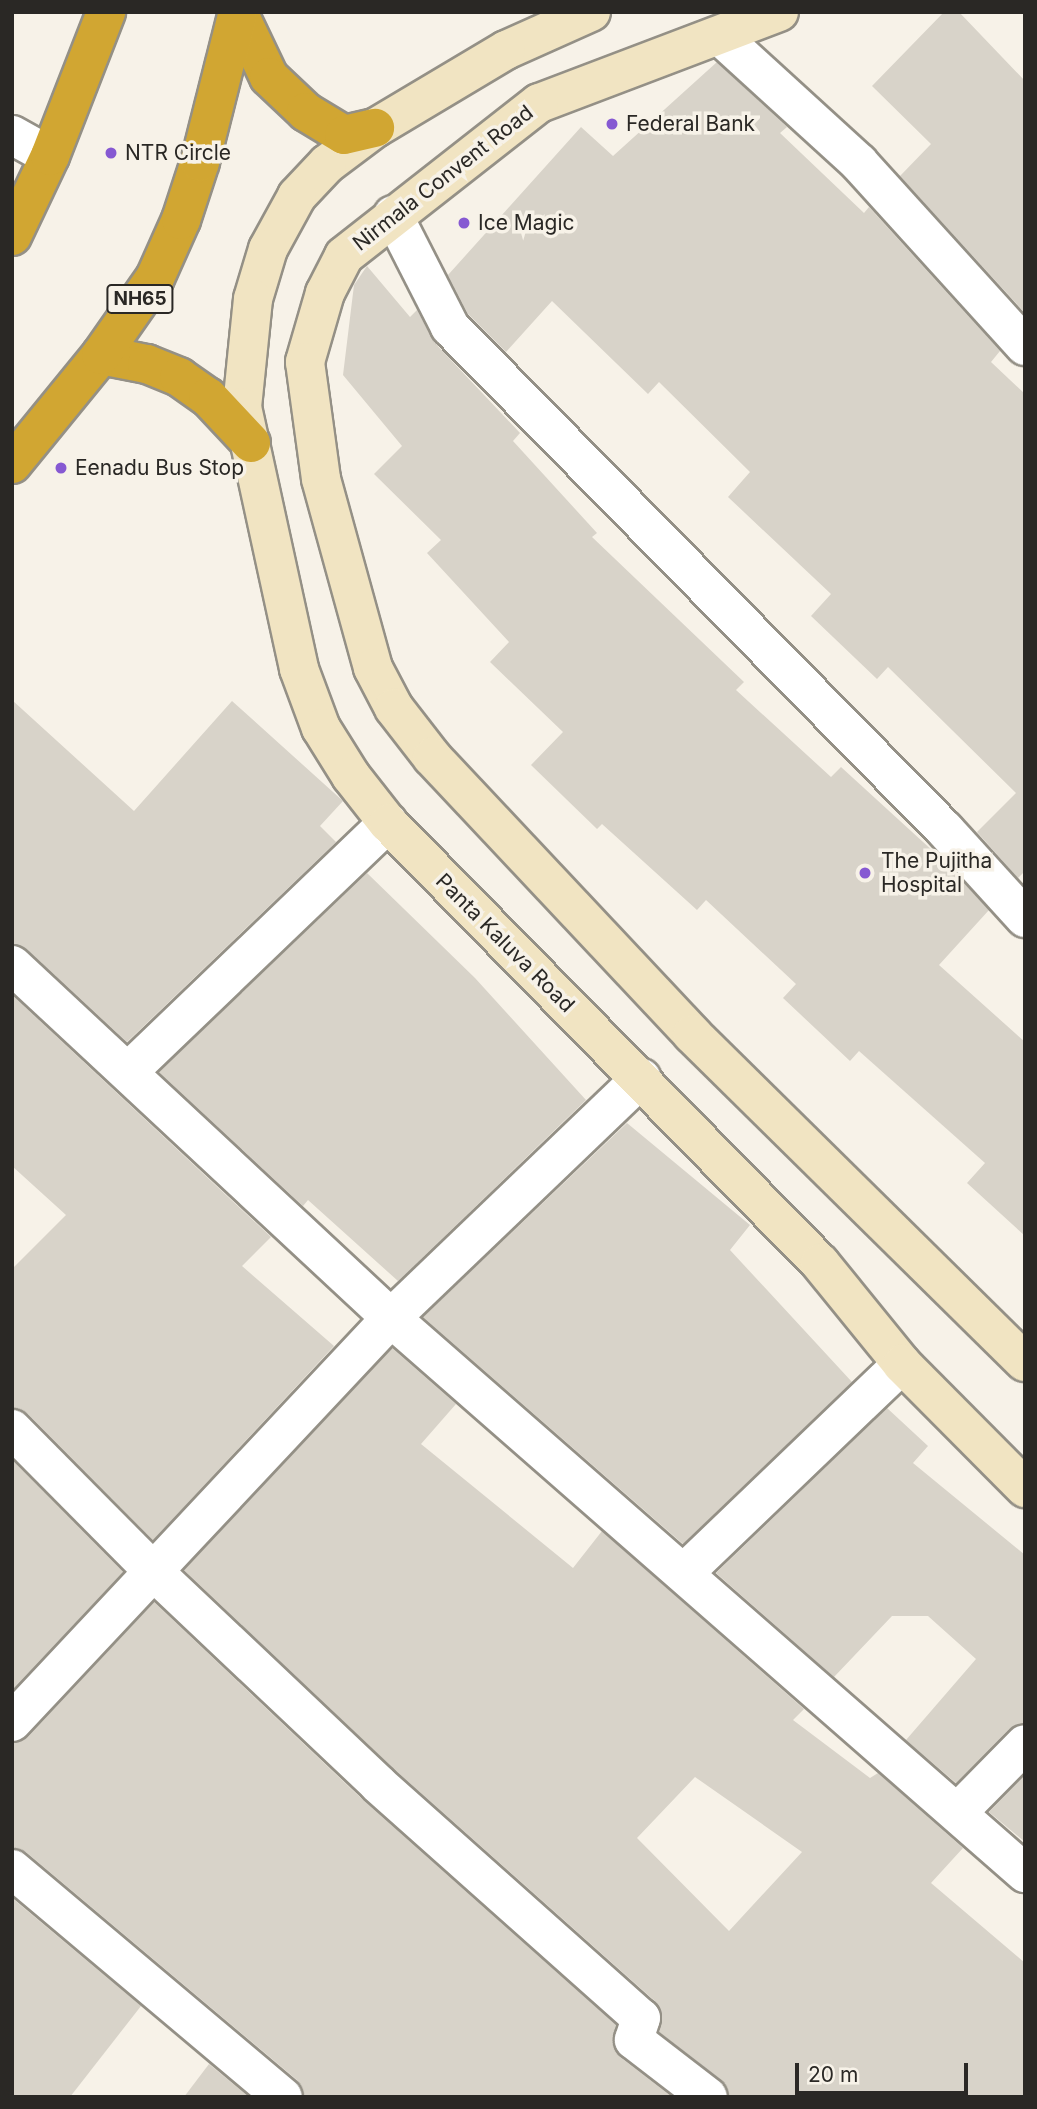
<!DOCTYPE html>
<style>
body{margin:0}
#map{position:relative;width:1037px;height:2109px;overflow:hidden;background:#f7f2e8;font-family:Inter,sans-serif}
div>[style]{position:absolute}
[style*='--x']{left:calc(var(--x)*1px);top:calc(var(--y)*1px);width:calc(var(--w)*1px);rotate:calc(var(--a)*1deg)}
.building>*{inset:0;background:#d8d3c9}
.roads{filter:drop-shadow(2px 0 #949086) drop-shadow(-2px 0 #949086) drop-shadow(0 2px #949086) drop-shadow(0 -2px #949086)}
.street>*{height:38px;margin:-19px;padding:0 19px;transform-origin:19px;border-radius:19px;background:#fff}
.secondary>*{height:38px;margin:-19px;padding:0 19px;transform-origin:19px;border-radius:19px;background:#f1e4c2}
.highway>*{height:38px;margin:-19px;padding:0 19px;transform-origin:19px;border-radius:19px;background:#d1a632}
.dots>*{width:19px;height:19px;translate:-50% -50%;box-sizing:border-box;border:4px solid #f7f2e8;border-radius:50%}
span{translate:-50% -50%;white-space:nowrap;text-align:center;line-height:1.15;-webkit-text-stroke:7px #f7f2e8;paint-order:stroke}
.shield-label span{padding:2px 5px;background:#f7f2e8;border:2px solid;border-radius:5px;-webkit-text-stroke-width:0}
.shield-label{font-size:19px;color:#2a2825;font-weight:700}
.poi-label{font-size:21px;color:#2a2825}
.left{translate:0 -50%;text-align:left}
.street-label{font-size:21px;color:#2a2825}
.frame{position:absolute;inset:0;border:14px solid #2a2825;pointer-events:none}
.scale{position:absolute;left:795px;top:2063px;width:173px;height:32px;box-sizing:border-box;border:4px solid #2a2825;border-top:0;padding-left:9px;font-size:21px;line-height:24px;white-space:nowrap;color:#2a2825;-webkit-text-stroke:5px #f7f2e8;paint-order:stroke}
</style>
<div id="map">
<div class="building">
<div style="clip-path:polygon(944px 12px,959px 12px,1025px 81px,1025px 313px,900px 176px,931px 144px,872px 86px)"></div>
<div style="clip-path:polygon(717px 62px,787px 127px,780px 133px,864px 213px,869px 207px,1000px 351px,991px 362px,1025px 394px,1025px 871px,1018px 878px,977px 832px,1016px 793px,888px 667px,877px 679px,811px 616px,831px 594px,728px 497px,750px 472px,659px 382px,648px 394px,552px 301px,506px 352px,468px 314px,448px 275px,581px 127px,613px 156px)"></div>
<div style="clip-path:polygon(367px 266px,410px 317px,417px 310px,434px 342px,520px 433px,513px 441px,597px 533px,592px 537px,744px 682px,736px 690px,831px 777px,841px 767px,946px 863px,989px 910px,939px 965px,1025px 1042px,1025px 1236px,967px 1183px,985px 1163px,859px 1051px,850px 1061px,783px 998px,796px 984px,706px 900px,697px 910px,602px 824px,597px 829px,531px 765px,563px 732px,490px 662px,509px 642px,427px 553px,441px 540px,374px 474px,402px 446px,343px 375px,354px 285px)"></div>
<div style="clip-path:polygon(12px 700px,134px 811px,232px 701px,343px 801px,320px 826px,336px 842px,127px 1042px,27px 949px,12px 944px)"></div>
<div style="clip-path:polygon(367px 873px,475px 978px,586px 1100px,398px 1281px,308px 1200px,303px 1206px,159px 1072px)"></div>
<div style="clip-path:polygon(12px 995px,271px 1237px,242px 1266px,334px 1346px,153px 1540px,28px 1414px,12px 1408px,12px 1269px,66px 1215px,12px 1166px)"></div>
<div style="clip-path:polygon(627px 1123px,750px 1225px,730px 1250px,852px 1382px,683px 1544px,423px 1317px)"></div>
<div style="clip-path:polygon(evenodd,392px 1348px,456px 1404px,421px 1444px,573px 1568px,602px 1531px,804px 1709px,793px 1720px,870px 1778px,878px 1773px,963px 1848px,931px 1883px,1025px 1963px,1025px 2097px,729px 2097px,721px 2080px,659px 2032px,662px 2013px,656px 2002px,393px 1768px,184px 1570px,392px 1348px,695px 1777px,802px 1852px,729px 1931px,637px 1838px,695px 1777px)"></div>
<div style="clip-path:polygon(887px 1408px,928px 1446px,913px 1463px,1025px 1555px,1025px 1723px,1009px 1729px,956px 1783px,906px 1740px,976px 1659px,928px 1616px,892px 1616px,834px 1677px,716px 1573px)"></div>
<div style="clip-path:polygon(12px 1460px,123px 1572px,12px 1690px)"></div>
<div style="clip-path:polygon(154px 1602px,363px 1800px,616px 2025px,613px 2046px,620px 2057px,672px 2097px,304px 2097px,297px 2080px,26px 1852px,12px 1848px,12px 1743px,28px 1737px)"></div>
<div style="clip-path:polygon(1025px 1775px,1025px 1842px,989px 1812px)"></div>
<div style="clip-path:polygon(12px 1898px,141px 2006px,70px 2097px,12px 2097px)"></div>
<div style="clip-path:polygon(209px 2064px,249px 2097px,184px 2097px)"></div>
</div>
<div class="roads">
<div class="street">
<div style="--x:720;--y:36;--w:188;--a:42.4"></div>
<div style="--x:859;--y:163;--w:247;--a:47.8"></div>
<div style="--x:12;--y:135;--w:43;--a:28.9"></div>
<div style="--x:393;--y:215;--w:126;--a:63"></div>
<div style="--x:450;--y:327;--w:706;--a:45.46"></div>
<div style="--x:945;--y:830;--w:119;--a:47.7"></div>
<div style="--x:12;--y:965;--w:518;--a:42.97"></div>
<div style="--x:391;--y:1318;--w:843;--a:41.2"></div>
<div style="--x:129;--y:1071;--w:359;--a:-43.8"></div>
<div style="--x:12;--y:1429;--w:197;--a:45.2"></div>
<div style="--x:151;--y:1569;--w:313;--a:43.4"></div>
<div style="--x:378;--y:1784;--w:352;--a:41.7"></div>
<div style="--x:641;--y:2018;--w:23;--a:108"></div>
<div style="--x:634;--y:2040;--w:93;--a:37.6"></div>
<div style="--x:684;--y:1573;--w:302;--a:-43.8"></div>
<div style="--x:12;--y:1722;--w:554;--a:-46.83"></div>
<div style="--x:391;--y:1318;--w:347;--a:-43.8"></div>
<div style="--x:958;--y:1812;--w:95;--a:-45.4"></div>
<div style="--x:12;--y:1869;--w:354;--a:40.1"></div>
</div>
<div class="secondary">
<div style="--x:591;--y:12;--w:93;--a:155.9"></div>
<div style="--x:506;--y:50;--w:152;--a:149.2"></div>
<div style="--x:375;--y:128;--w:60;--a:143.1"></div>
<div style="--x:327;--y:164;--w:44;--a:133.2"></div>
<div style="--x:297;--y:196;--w:60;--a:118.7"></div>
<div style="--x:268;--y:249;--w:52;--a:106.7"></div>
<div style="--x:253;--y:299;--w:109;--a:95.8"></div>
<div style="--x:242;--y:407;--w:268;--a:77.7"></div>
<div style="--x:299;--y:669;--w:63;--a:69.6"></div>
<div style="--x:321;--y:728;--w:57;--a:58"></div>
<div style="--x:351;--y:776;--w:60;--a:51.8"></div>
<div style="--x:388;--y:823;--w:617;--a:45.53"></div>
<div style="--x:820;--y:1263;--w:130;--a:50.9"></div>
<div style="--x:902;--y:1364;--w:175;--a:45.2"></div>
<div style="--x:779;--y:12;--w:257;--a:159.2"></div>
<div style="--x:539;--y:103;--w:248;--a:141.9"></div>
<div style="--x:344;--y:256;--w:42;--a:117.2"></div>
<div style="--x:325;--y:293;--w:72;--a:106.2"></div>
<div style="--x:305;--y:362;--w:118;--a:82.2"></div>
<div style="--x:321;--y:479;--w:196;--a:74.6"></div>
<div style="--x:373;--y:668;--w:45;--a:62.3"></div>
<div style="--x:394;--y:708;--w:62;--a:52.2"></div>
<div style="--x:432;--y:757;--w:380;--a:46.8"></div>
<div style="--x:692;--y:1034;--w:467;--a:44.6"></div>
</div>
<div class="highway">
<div style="--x:238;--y:12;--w:72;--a:64.5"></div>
<div style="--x:269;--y:77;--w:51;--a:43.4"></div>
<div style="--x:306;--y:112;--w:44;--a:31.2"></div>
<div style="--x:344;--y:135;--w:32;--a:-13"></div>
<div style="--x:12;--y:236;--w:89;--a:-64.6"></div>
<div style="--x:50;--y:156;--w:155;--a:-68.7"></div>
<div style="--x:101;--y:355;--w:47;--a:11.1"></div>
<div style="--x:147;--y:364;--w:35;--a:22"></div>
<div style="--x:179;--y:377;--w:35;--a:35"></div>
<div style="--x:208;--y:397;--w:63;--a:46.9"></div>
<div style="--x:12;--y:464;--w:141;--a:-50.8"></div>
<div style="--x:101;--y:355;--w:94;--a:-55"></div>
<div style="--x:155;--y:278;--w:64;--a:-65.9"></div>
<div style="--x:181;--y:220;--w:61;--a:-71.9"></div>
<div style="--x:200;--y:162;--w:155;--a:-75.8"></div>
</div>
</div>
<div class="dots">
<div style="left:612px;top:124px;background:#8659d2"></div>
<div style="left:111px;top:153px;background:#8659d2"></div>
<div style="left:464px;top:223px;background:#8659d2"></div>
<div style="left:61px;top:468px;background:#8659d2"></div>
<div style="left:865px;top:873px;background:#8659d2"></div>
</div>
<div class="shield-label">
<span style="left:140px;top:299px">NH65</span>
</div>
<div class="poi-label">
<span class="left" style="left:626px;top:124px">Federal Bank</span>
<span class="left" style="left:125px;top:153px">NTR Circle</span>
<span class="left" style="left:478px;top:223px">Ice Magic</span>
<span class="left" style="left:75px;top:468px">Eenadu Bus Stop</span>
<span class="left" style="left:881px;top:873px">The Pujitha<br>Hospital</span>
</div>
<div class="street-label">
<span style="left:443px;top:178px;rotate:-38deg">Nirmala Convent Road</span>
<span style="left:505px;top:943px;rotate:45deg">Panta Kaluva Road</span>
</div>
<div class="frame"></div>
<div class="scale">20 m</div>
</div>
